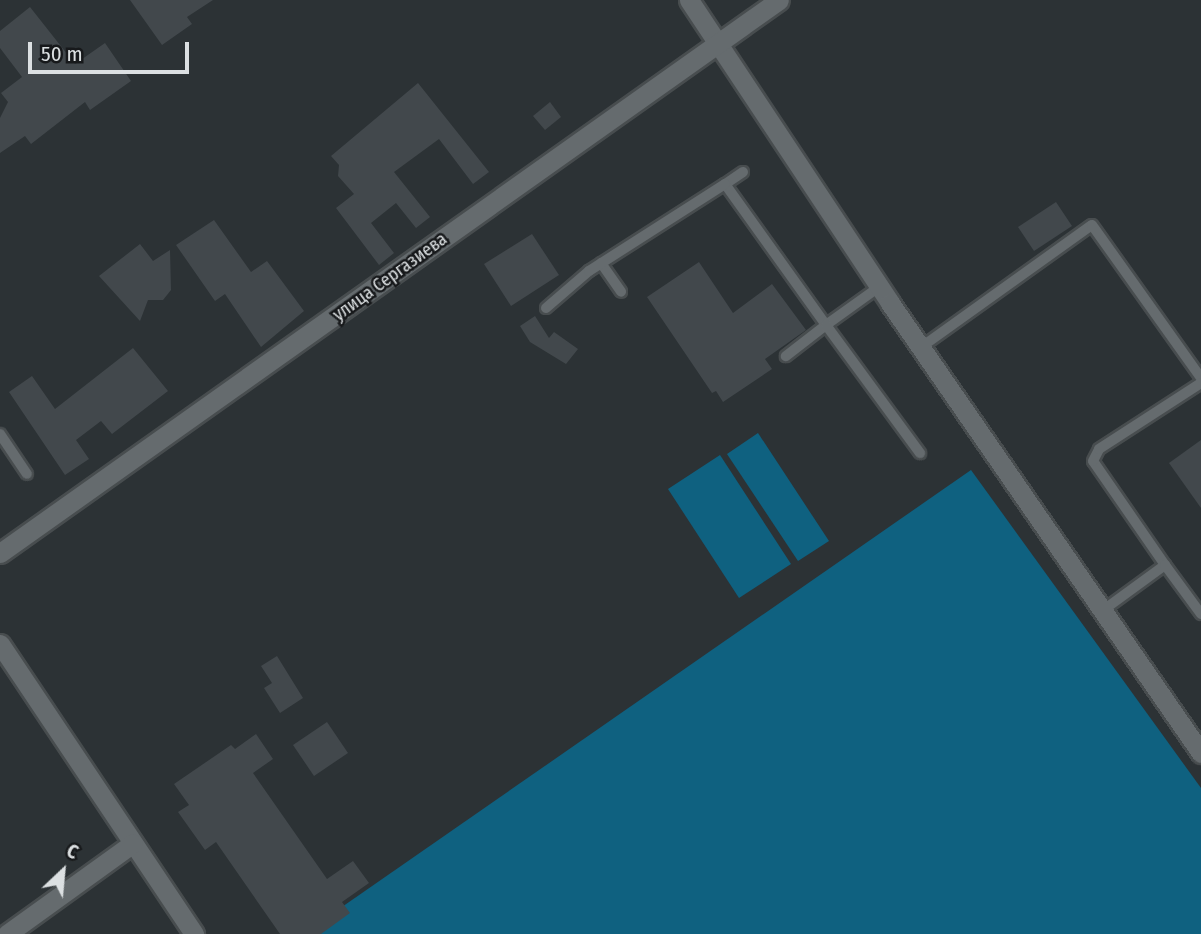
<!DOCTYPE html>
<meta charset="utf-8">
<style>
body{margin:0}
#map{position:relative;width:1201px;height:934px;overflow:hidden;background:#2c3235;font-family:"Fira Sans Condensed",sans-serif}
div>[style]{position:absolute}
[style*='--x']{left:calc(var(--x)*1px);top:calc(var(--y)*1px);width:calc(var(--w)*1px);rotate:calc(var(--a)*1deg)}
.green>*{inset:0;background:#0f6180}
.building>*{inset:0;background:#42484c}
.roads{filter:drop-shadow(2px 0 #484d4f) drop-shadow(-2px 0 #484d4f) drop-shadow(0 2px #484d4f) drop-shadow(0 -2px #484d4f)}
.service>*{height:10px;margin:-5px;padding:0 5px;transform-origin:5px;border-radius:5px;background:#656b6e}
.minor>*{height:19px;margin:-9.5px;padding:0 9.5px;transform-origin:9.5px;border-radius:9.5px;background:#656b6e}
span{translate:-50% -50%;white-space:nowrap;text-align:center;line-height:1.15;-webkit-text-stroke:5px #17191b;paint-order:stroke}
.street-label{font-size:18px;color:#dce0e2}
.north{position:absolute;left:28px;top:836px;width:70px;height:70px;-webkit-text-stroke:5px #17191b;paint-order:stroke;rotate:26deg;font-size:19px;font-weight:700;line-height:28px;text-align:center;color:#dce0e2}
.north::after{content:'';display:block;margin:auto;width:24px;height:32px;background:#dce0e2;clip-path:polygon(50% 0,100% 100%,50% 72%,0 100%)}
.scale{position:absolute;left:28px;top:42px;width:161px;height:32px;box-sizing:border-box;border:4px solid #dce0e2;border-top:0;padding-left:9px;font-size:21px;line-height:24px;white-space:nowrap;color:#dce0e2;-webkit-text-stroke:5px #17191b;paint-order:stroke}
</style>
<div id="map">
<div class="green">
<div style="clip-path:polygon(758px 433px,829px 541px,798px 561px,727px 454px)"></div>
<div style="clip-path:polygon(720px 455px,791px 564px,739px 598px,668px 489px)"></div>
<div style="clip-path:polygon(971px 470px,1201px 788px,1201px 934px,303px 934px)"></div>
</div>
<div class="building">
<div style="clip-path:polygon(130px 0,213px 0,187px 17px,192px 24px,162px 45px)"></div>
<div style="clip-path:polygon(30px 7px,75px 64px,105px 43px,131px 81px,90px 110px,85px 102px,31px 144px,25px 136px,0 153px,0 118px,8px 102px,1px 93px,22px 77px,0 48px,0 31px)"></div>
<div style="clip-path:polygon(418px 83px,489px 172px,473px 184px,439px 139px,394px 172px,430px 217px,416px 228px,396px 203px,371px 223px,394px 253px,379px 265px,336px 208px,354px 194px,338px 176px,339px 165px,331px 156px)"></div>
<div style="clip-path:polygon(550px 102px,561px 117px,545px 130px,533px 116px)"></div>
<div style="clip-path:polygon(1056px 202px,1072px 226px,1034px 251px,1018px 227px)"></div>
<div style="clip-path:polygon(214px 220px,251px 272px,267px 261px,304px 311px,261px 347px,225px 294px,215px 301px,176px 245px)"></div>
<div style="clip-path:polygon(532px 234px,559px 275px,511px 306px,484px 264px)"></div>
<div style="clip-path:polygon(140px 244px,153px 261px,170px 250px,171px 290px,163px 300px,148px 300px,140px 321px,99px 276px)"></div>
<div style="clip-path:polygon(699px 262px,733px 313px,772px 284px,806px 330px,765px 359px,772px 369px,723px 402px,716px 391px,712px 393px,647px 297px)"></div>
<div style="clip-path:polygon(535px 316px,549px 338px,554px 332px,578px 349px,566px 364px,530px 342px,520px 326px)"></div>
<div style="clip-path:polygon(133px 348px,168px 391px,112px 434px,101px 421px,76px 440px,89px 459px,65px 475px,9px 392px,32px 376px,55px 409px)"></div>
<div style="clip-path:polygon(1201px 440px,1201px 508px,1169px 463px)"></div>
<div style="clip-path:polygon(277px 656px,303px 698px,280px 713px,264px 688px,272px 683px,261px 666px)"></div>
<div style="clip-path:polygon(327px 722px,348px 753px,314px 776px,293px 745px)"></div>
<div style="clip-path:polygon(256px 734px,273px 759px,253px 773px,327px 879px,353px 861px,369px 883px,342px 902px,350px 913px,321px 934px,280px 934px,216px 842px,205px 850px,178px 812px,189px 805px,174px 784px,231px 745px,235px 749px)"></div>
</div>
<div class="roads">
<div class="service">
<div style="--x:743;--y:172;--w:22;--a:146"></div>
<div style="--x:725;--y:184;--w:173;--a:54.4"></div>
<div style="--x:826;--y:325;--w:51;--a:142.2"></div>
<div style="--x:601;--y:263;--w:35;--a:55"></div>
<div style="--x:879;--y:287;--w:65;--a:144.4"></div>
<div style="--x:826;--y:325;--w:159;--a:53.7"></div>
<div style="--x:546;--y:308;--w:57;--a:-40.7"></div>
<div style="--x:589;--y:271;--w:161;--a:-32.6"></div>
<div style="--x:920;--y:348;--w:211;--a:-35.6"></div>
<div style="--x:1092;--y:225;--w:188;--a:54.5"></div>
<div style="--x:0;--y:434;--w:48;--a:56"></div>
<div style="--x:1165;--y:565;--w:126;--a:-124.7"></div>
<div style="--x:1093;--y:461;--w:13;--a:-63"></div>
<div style="--x:1099;--y:449;--w:121;--a:-32.9"></div>
<div style="--x:1102;--y:611;--w:78;--a:-36.1"></div>
<div style="--x:1165;--y:565;--w:61;--a:53.7"></div>
</div>
<div class="minor">
<div style="--x:689;--y:0;--w:364;--a:56.4"></div>
<div style="--x:890;--y:303;--w:547;--a:55.35"></div>
<div style="--x:0;--y:553;--w:955;--a:-35.37"></div>
<div style="--x:0;--y:644;--w:349;--a:56.2"></div>
<div style="--x:7;--y:934;--w:155;--a:-35.8"></div>
</div>
</div>
<div class="street-label">
<span style="left:390px;top:277px;rotate:-36deg">улица Сергазиева</span>
</div>
<div class="north">С</div>
<div class="scale">50 m</div>
</div>
